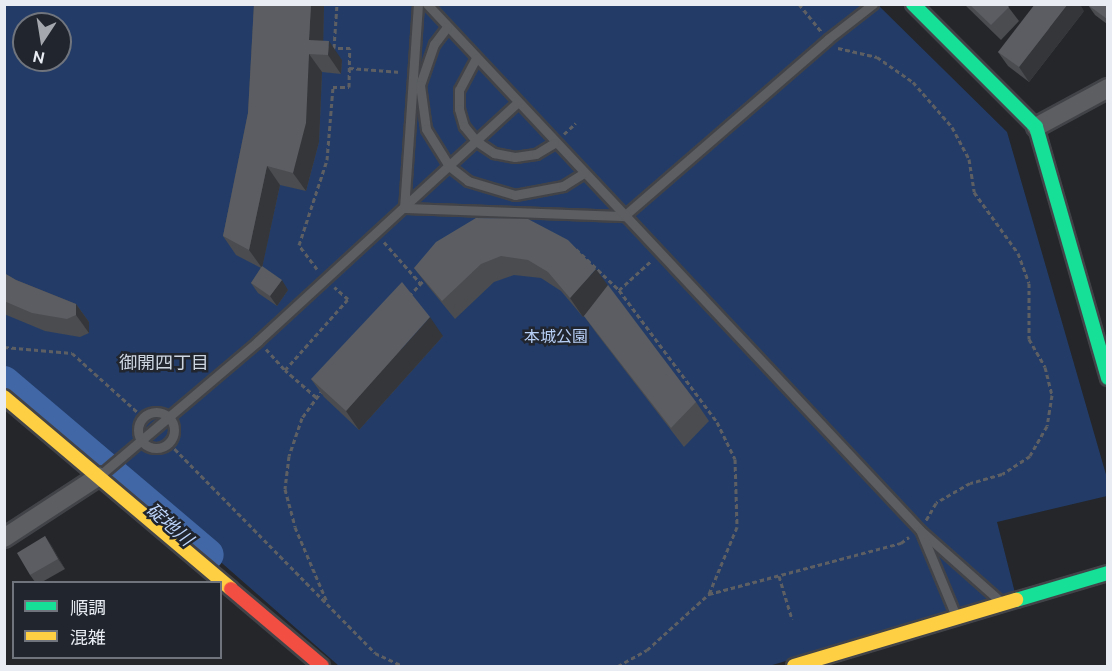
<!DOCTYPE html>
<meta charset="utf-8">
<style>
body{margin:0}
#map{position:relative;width:1112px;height:671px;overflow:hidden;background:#24262a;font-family:Ubuntu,"Noto Sans JP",sans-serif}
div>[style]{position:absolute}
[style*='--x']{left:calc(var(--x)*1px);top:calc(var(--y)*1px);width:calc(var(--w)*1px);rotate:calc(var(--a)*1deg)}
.green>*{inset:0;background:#233c67}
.river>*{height:32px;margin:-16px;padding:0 16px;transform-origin:16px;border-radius:16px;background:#4267a6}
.path>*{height:3px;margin-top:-1.5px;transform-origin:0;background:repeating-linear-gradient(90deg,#5d5f62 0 4.5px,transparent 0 7.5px)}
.roads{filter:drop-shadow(2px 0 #414348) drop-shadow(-2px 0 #414348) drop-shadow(0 2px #414348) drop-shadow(0 -2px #414348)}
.lane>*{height:9px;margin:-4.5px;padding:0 4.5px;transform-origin:4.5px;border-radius:4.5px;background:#5c5e61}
.lane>.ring{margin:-4.5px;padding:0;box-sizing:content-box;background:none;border:9px solid #5c5e61;border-radius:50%}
.street>*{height:18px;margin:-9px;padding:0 9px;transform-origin:9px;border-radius:9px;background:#5c5e61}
.fast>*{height:14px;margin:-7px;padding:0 7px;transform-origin:7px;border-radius:7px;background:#16e098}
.slow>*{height:14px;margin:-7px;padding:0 7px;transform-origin:7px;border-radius:7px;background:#ffcf43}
.jam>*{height:14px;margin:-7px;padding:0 7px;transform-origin:7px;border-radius:7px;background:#f24e42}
.wall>*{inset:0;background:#4a4c50}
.shaded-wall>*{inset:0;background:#34363a}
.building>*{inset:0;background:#5b5d62}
span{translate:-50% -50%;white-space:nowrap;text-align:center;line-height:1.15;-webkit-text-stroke:5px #20252e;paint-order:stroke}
.park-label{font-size:16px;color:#b7cef4}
.neighbourhood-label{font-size:18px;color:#cdd5e1}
.water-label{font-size:18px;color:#bed5fb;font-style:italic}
.frame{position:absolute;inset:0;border:6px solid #e9edf3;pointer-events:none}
.legend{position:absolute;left:12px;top:581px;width:210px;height:78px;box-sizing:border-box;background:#20252e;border:2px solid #70757d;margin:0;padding:8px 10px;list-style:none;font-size:18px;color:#e9edf3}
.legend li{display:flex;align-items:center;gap:12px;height:30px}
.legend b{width:30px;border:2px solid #70757d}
.north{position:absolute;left:12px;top:12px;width:60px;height:60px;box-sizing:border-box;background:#20252e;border:2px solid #70757d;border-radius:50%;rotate:192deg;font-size:16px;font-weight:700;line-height:24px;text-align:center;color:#e9edf3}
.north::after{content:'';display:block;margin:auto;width:21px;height:27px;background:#a4a7ad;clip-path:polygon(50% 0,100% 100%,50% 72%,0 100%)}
</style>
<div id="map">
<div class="green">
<div style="clip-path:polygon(evenodd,4px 5px,878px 5px,1007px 132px,1107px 478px,1107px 496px,997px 522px,1015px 593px,769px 666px,339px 666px,108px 463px,5px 377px,4px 5px,24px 24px,60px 24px,60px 60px,24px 60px,24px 24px)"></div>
</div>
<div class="river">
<div style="--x:4;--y:382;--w:267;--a:40.3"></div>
</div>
<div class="path">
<div style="--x:799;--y:4;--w:35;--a:51"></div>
<div style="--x:838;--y:48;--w:40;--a:13"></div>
<div style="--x:877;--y:57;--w:44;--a:34.8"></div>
<div style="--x:913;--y:82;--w:60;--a:49.1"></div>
<div style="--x:952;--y:127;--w:36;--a:62"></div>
<div style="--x:969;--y:159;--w:33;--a:81"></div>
<div style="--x:974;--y:192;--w:75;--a:54.2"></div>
<div style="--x:1018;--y:253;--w:32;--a:70"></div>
<div style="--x:1029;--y:283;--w:56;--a:90"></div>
<div style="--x:1029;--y:339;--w:32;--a:60"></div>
<div style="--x:1045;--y:367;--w:29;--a:76"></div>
<div style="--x:1052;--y:395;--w:31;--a:99"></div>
<div style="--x:1047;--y:426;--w:34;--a:120"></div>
<div style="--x:1030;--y:456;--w:33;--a:147"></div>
<div style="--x:1002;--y:474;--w:33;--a:164"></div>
<div style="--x:970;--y:483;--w:39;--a:150"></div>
<div style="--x:936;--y:503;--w:20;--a:120"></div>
<div style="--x:349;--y:68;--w:52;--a:4.4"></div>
<div style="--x:564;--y:134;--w:16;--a:-43"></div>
<div style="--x:384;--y:242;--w:55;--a:48.7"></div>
<div style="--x:576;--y:249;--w:59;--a:43.6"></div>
<div style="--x:619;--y:290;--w:164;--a:53.4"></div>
<div style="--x:717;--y:422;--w:41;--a:64.1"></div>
<div style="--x:735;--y:459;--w:68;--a:88.3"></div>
<div style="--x:737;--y:527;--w:73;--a:112.7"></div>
<div style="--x:317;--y:269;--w:30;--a:-127"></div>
<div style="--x:299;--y:245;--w:89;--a:-71.8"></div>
<div style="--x:327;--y:160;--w:73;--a:-85.3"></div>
<div style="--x:333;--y:87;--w:16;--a:0"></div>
<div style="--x:349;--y:87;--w:39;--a:-89"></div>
<div style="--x:350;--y:48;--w:16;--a:180"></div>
<div style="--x:334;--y:48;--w:44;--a:-86.1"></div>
<div style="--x:619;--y:290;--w:43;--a:-42.2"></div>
<div style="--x:409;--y:296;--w:23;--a:-47"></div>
<div style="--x:4;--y:347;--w:68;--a:5"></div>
<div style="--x:72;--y:353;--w:98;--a:42.1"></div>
<div style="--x:266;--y:349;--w:28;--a:48"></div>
<div style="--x:323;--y:389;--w:36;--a:126"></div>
<div style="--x:302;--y:418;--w:40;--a:108.9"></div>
<div style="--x:289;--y:456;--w:33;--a:97"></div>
<div style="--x:285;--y:489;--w:39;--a:75"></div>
<div style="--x:295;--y:527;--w:82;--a:66.9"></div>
<div style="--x:316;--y:397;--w:41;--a:-138.9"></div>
<div style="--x:285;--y:370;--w:95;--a:-48.4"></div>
<div style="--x:348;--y:299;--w:18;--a:-139"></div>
<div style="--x:164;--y:438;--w:301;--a:45.5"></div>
<div style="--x:375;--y:653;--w:31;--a:25"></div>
<div style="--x:779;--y:576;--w:45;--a:73.2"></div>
<div style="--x:618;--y:666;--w:33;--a:-29"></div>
<div style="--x:647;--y:650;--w:84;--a:-42.1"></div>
<div style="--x:709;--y:594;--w:199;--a:-14.9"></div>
<div style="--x:901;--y:543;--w:10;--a:-37"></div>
</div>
<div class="roads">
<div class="lane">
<div style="--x:418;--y:4;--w:204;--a:93.9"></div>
<div style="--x:404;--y:208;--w:220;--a:2.1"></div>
<div style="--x:624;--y:216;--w:270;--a:-40.9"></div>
<div style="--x:828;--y:39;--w:57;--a:-37.9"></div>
<div style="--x:427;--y:4;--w:721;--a:46.85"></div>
<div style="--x:920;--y:530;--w:108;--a:41.6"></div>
<div style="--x:447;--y:27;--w:21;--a:127"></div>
<div style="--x:434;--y:44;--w:43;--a:108.9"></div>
<div style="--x:420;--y:85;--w:44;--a:82.2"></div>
<div style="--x:426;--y:129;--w:44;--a:58.1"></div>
<div style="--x:449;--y:166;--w:24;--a:38"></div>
<div style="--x:468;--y:181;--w:49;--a:16.6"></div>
<div style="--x:515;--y:195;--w:49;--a:-10.6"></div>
<div style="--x:563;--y:186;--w:25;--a:-32"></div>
<div style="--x:476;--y:58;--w:36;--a:118"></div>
<div style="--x:459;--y:90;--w:19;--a:90"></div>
<div style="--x:459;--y:109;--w:18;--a:74"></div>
<div style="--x:464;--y:126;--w:19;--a:51"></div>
<div style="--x:476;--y:141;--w:22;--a:34"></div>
<div style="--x:494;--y:153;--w:21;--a:11"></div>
<div style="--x:515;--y:157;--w:21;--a:-8"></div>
<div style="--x:536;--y:154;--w:21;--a:-31"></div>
<div class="ring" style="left:138px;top:412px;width:27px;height:27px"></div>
<div style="--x:99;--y:476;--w:209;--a:-40.3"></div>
<div style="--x:258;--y:341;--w:352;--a:-42.6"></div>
<div style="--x:921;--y:532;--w:91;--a:67.4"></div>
</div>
<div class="street">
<div style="--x:1036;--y:127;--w:82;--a:-28.4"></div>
<div style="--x:4;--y:538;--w:113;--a:-33.1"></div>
</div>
<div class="fast">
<div style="--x:913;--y:4;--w:174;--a:45"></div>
<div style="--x:1036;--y:127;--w:261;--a:74"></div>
<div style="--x:1016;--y:600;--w:96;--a:-16.4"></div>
</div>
<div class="slow">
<div style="--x:4;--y:397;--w:297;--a:40.2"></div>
<div style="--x:794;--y:666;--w:232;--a:-16.6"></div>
</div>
<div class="jam">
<div style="--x:231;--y:589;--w:119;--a:40.2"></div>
</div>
</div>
<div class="wall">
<div style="clip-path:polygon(254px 4px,324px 4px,323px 41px,342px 60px,341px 74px,322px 72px,319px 142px,306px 191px,280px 185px,262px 267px,288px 290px,277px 306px,258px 293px,251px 283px,261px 268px,236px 255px,223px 236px,248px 113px)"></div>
<div style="clip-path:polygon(964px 4px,1006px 4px,1019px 21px,1001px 40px)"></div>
<div style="clip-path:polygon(1107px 4px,1107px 24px,1095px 15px,1088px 5px)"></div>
<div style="clip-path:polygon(1084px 11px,1029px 82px,1008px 66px,998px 52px)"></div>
<div style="clip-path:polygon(476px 218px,607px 285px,696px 402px,709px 421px,684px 447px,597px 334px,584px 316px,583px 317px,561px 291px,541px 278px,514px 275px,494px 282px,455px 319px,428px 286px,414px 268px)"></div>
<div style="clip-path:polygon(4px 273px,16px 280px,76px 304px,89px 322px,89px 333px,80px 337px,45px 331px,4px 314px)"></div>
<div style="clip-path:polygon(443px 336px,359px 430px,324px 397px,311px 379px)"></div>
<div style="clip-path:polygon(45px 536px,65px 569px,42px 582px,35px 582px,30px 575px)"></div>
</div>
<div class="shaded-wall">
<div style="clip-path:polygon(311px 4px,324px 4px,323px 55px,309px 40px)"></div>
<div style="clip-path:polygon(1068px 4px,1080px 4px,1084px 11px,1029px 82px,1019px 67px)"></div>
<div style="clip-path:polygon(329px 41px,342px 60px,341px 74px,328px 55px)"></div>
<div style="clip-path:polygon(309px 54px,322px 72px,319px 142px,306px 191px,293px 173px)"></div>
<div style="clip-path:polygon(267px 166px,280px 185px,262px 268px,249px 250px)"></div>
<div style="clip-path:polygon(596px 269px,609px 287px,583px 317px,570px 298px)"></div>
<div style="clip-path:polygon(282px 280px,288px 290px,277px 306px,270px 296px)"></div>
<div style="clip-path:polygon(76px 304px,89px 322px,89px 333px,76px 315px)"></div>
<div style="clip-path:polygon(430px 317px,443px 336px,359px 430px,346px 411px)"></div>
<div style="clip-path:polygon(45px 536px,52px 546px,65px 569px,58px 559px)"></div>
</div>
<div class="building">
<div style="clip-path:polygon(254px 4px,311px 4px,309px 40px,329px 41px,328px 55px,309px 54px,306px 123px,293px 173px,267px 166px,249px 250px,223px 236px,248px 113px)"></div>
<div style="clip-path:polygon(969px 4px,1006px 4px,1009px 7px,991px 25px)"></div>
<div style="clip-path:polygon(1035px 4px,1068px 4px,1019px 67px,998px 52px)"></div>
<div style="clip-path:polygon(1088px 4px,1107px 4px,1107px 19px,1088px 5px)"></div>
<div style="clip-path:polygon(476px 218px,528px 219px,568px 240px,596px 269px,570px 298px,548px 272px,528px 260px,501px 256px,481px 264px,442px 301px,414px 268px,436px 242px)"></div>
<div style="clip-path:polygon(262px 266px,282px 280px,270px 296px,251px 283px)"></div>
<div style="clip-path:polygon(4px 273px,16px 280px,76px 304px,76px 315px,67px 319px,32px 313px,4px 301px)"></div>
<div style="clip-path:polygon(402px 282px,430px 317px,346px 411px,311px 379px)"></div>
<div style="clip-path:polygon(608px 285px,696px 402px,671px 428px,584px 316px)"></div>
<div style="clip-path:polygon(45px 536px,58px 559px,30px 575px,17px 553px)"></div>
</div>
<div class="park-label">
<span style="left:556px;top:336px">本城公園</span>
</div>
<div class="neighbourhood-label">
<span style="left:164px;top:362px">御開四丁目</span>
</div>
<div class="water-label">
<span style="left:170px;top:524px;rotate:41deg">碇地川</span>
</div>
<div class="frame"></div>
<ul class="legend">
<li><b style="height:8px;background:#16e098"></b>順調</li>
<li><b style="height:8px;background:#ffcf43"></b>混雑</li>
</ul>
<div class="north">N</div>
</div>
